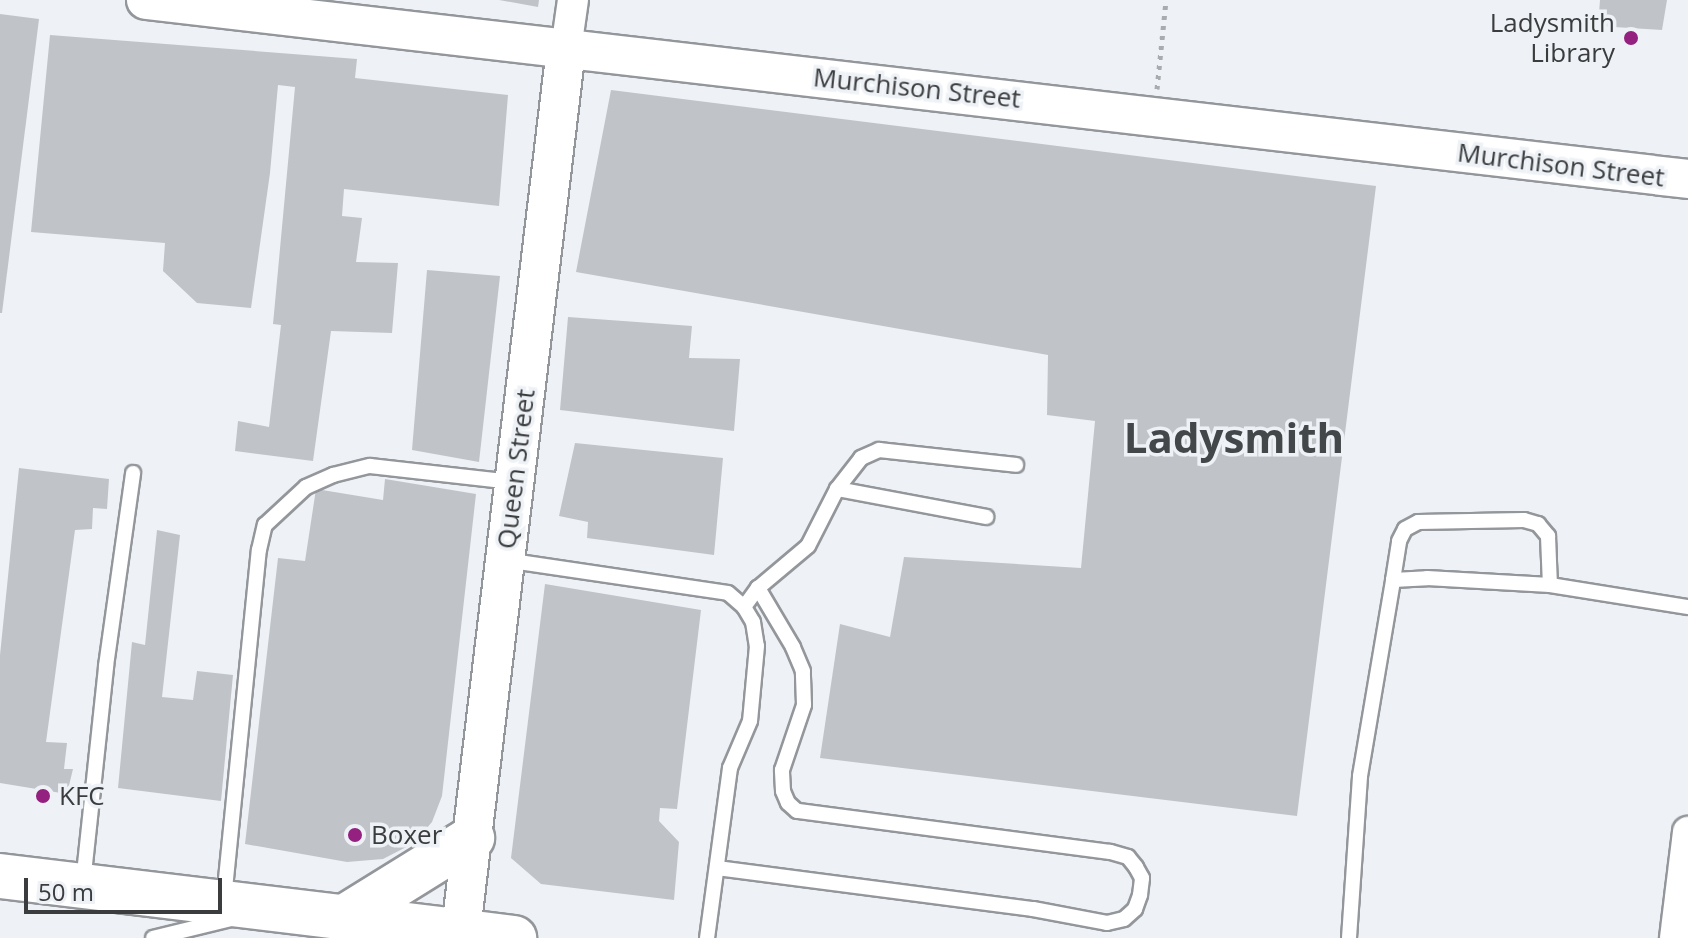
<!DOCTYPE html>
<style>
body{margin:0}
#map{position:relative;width:1688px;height:938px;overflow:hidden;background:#eef2f6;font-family:"Open Sans",sans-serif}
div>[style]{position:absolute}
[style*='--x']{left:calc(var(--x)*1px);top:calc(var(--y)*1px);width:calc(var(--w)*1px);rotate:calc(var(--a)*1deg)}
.building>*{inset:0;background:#c0c4c8}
.path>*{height:5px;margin-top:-2.5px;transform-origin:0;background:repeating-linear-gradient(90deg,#a9acaf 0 4px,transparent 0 10px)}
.roads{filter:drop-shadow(2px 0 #93969a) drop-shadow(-2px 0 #93969a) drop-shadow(0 2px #93969a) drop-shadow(0 -2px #93969a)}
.service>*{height:14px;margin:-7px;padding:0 7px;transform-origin:7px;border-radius:7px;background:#fff}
.minor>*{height:30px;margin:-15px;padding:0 15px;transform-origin:15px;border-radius:15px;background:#fff}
.tertiary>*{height:38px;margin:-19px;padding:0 19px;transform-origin:19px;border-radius:19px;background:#fff}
.trunk>*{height:44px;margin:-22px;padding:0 22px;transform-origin:22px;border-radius:22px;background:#fff}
.dots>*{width:22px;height:22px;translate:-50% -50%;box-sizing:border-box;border:4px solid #eef2f6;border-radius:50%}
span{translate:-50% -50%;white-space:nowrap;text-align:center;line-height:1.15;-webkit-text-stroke:7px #eef2f6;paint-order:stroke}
.poi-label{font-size:26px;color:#3b3c3e}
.right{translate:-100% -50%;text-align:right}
.left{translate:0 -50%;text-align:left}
.street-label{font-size:26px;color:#3b3c3e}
.town-label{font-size:42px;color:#44474a;font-weight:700}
.scale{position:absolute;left:24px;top:878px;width:198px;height:36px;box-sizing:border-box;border:4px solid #3b3c3e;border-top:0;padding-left:10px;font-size:24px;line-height:28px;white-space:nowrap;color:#3b3c3e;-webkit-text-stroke:6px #eef2f6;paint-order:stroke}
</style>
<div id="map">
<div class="building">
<div style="clip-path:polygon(499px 0,539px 0,538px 7px)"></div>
<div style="clip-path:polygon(1600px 0,1667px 0,1662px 30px,1598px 26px)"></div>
<div style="clip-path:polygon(0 14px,39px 19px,2px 313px,0 313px)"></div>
<div style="clip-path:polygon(50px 35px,357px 59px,355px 78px,508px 95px,499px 206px,344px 189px,342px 216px,362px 218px,356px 262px,398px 263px,392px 333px,331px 331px,313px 461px,235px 451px,238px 421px,269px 427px,281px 325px,273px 324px,295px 87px,278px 85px,270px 173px,251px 308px,197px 303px,163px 271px,165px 243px,31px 232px)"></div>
<div style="clip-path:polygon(611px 90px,1376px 186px,1297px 816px,820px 758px,840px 624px,890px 637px,904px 557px,1081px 568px,1095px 421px,1047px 415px,1048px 355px,576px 272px)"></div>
<div style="clip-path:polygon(427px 270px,500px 276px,479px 462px,412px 450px)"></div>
<div style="clip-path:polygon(568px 317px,692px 326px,689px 358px,740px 359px,734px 431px,560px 410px)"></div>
<div style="clip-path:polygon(575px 443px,723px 458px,714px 555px,587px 538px,588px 522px,559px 516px)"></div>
<div style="clip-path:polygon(19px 468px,109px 479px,107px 509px,93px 508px,92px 529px,75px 530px,46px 742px,67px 743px,64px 769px,73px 769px,67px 794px,0 783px,0 655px)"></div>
<div style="clip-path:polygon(385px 479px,476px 494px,442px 796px,432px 822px,414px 843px,383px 859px,347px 862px,245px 844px,278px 558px,305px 561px,316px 489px,383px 500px)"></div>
<div style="clip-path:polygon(157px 530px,180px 535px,162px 697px,193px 700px,197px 671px,233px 675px,221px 801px,118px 788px,132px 642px,145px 645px)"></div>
<div style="clip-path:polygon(545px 584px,701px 610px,677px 809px,660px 808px,659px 821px,679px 842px,674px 900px,541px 884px,511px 858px)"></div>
</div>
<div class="path">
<div style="--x:1157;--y:89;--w:89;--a:-84.2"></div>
</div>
<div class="roads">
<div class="service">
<div style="--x:837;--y:489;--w:152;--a:10.6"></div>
<div style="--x:505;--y:560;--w:225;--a:8.4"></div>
<div style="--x:728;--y:593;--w:21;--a:41"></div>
<div style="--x:744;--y:607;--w:17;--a:59"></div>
<div style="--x:753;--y:622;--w:24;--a:81"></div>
<div style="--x:757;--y:646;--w:75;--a:95.3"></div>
<div style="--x:750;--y:721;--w:51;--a:113.1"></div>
<div style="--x:730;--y:768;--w:172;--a:97.7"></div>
<div style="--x:1393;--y:580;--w:39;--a:-81"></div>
<div style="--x:1399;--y:541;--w:13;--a:-63"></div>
<div style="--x:1405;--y:529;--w:15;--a:-28"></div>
<div style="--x:1418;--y:522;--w:106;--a:-1.1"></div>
<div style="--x:1524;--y:520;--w:15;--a:16"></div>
<div style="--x:1538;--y:524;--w:16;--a:50"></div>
<div style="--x:1548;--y:536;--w:49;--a:87.7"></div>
<div style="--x:744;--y:607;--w:24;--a:-54"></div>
<div style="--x:758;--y:588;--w:65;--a:-40"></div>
<div style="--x:808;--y:546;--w:64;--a:-63"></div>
<div style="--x:837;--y:489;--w:39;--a:-52"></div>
<div style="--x:861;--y:458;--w:20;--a:-24"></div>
<div style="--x:879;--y:450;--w:138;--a:6.2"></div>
<div style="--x:717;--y:868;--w:319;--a:7.4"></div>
<div style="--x:1033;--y:909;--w:75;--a:10.7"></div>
<div style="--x:1107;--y:923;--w:17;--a:-13"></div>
<div style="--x:1124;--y:919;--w:15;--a:-42"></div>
<div style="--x:1135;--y:909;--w:15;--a:-70"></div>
<div style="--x:1140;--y:895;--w:17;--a:-83"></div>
<div style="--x:1142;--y:878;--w:13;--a:-119"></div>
<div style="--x:1136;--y:867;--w:13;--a:-129"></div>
<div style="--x:1128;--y:857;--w:19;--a:-164"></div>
<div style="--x:1110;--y:852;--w:316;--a:-172.5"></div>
<div style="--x:797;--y:811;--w:12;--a:-138"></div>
<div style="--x:788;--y:803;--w:13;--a:-113"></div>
<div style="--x:783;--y:791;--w:21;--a:-93"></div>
<div style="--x:782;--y:770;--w:69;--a:-71.3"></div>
<div style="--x:804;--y:705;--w:34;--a:-92"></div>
<div style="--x:803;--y:671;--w:26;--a:-113"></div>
<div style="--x:793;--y:647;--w:69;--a:-120.7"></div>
<div style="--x:83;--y:883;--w:218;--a:-83.9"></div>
<div style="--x:106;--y:666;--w:195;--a:-82"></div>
<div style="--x:224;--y:899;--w:351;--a:-84.3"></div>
<div style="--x:259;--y:550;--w:26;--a:-77"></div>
<div style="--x:265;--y:525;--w:56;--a:-42.8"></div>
<div style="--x:306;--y:487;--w:30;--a:-24"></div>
<div style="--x:333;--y:475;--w:38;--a:-14"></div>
<div style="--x:370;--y:466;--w:143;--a:6.4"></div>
<div style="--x:153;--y:938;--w:80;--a:-13.7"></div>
<div style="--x:1349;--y:938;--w:162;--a:-86.1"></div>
<div style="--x:1360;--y:776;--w:199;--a:-80.4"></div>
<div style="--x:1393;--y:580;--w:34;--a:-3"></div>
<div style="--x:1427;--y:578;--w:123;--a:3.3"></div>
<div style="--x:1550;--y:585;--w:140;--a:9.1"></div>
</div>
<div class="minor">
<div style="--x:566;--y:49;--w:49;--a:-81.9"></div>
<div style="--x:1675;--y:938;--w:107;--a:-83"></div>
</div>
<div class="tertiary">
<div style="--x:146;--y:0;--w:1552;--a:6.62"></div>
<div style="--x:460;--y:938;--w:895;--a:-83.2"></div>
</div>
<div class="trunk">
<div style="--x:0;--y:876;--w:518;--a:6.88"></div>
<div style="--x:343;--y:918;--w:152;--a:-31.8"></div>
</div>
</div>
<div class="dots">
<div style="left:1631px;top:38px;background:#94207f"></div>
<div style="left:43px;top:796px;background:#94207f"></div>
<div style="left:355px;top:835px;background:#94207f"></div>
</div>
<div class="poi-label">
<span class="right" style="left:1615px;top:38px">Ladysmith<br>Library</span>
<span class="left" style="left:59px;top:796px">KFC</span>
<span class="left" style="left:371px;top:835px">Boxer</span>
</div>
<div class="street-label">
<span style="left:917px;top:88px;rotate:6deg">Murchison Street</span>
<span style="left:1561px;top:165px;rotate:7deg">Murchison Street</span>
<span style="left:516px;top:469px;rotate:-83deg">Queen Street</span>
</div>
<div class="town-label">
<span style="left:1234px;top:437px">Ladysmith</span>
</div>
<div class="scale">50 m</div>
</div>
